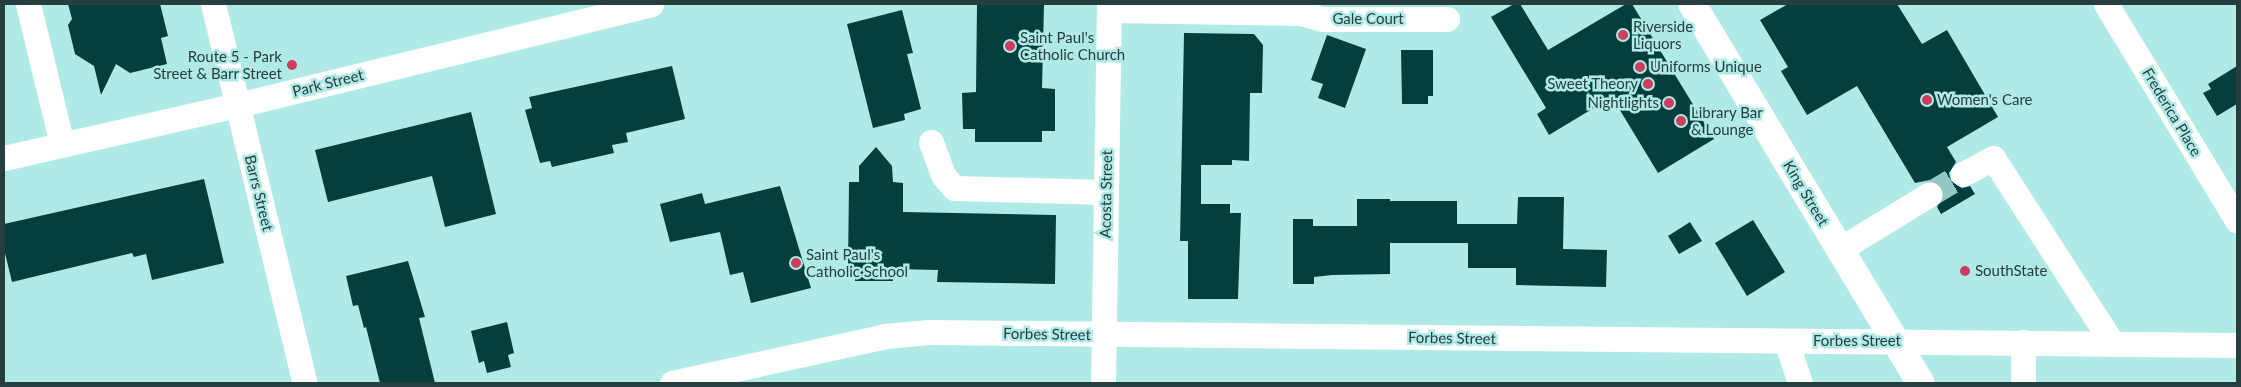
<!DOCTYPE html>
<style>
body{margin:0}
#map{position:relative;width:2241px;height:387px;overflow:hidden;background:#afeae7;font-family:Lato,sans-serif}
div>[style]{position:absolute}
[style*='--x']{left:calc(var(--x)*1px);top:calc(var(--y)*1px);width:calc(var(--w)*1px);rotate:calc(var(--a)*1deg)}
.building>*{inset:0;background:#043e3d}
.minor-tunnel>*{height:25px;margin-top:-12.5px;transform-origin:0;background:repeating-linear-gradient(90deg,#94c8c5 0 25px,transparent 0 37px)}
.minor>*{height:25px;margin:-12.5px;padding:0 12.5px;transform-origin:12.5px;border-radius:12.5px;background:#fff}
.major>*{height:28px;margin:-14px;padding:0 14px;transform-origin:14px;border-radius:14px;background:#fff}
.dots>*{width:14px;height:14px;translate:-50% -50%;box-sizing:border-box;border:2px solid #afeae7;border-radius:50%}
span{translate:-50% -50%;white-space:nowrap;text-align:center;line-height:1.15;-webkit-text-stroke:5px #afeae7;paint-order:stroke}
.street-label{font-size:15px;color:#263e3d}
.poi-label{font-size:15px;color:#263e3d}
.left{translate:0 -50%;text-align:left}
.right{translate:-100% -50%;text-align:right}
.frame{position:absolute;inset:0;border:5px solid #263e3d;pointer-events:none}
</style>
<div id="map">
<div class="building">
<div style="clip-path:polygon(68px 4px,160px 4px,168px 36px,161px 38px,167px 64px,130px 73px,116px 64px,101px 95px,94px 66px,75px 54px,68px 25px,72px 19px)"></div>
<div style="clip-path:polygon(977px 4px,1044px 4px,1042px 88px,1055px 89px,1055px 131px,1042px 131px,1042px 142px,975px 142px,975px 129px,963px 129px,962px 93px,976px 92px)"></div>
<div style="clip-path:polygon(1514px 4px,1520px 4px,1548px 50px,1626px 4px,1632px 4px,1714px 139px,1658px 173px,1612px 97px,1549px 135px,1537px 114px,1546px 108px,1491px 17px)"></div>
<div style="clip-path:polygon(1788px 4px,1897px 4px,1922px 44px,1947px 30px,1998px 117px,1947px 147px,1956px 162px,1949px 173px,1951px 181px,1962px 188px,1970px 186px,1975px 194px,1941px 214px,1937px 207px,1944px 194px,1942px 186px,1930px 180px,1915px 183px,1857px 86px,1807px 115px,1781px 71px,1788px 67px,1760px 20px)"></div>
<div style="clip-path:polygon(902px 10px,913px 53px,907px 54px,921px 109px,904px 114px,905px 120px,873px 128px,847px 24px)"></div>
<div style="clip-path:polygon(1184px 33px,1254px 34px,1263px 45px,1262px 93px,1250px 93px,1249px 161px,1232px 160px,1232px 165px,1201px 165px,1201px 204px,1230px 204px,1230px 213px,1241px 213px,1238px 299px,1188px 299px,1188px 241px,1180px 241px)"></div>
<div style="clip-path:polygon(1327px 35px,1366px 49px,1345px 108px,1318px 98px,1323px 84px,1311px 80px)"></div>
<div style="clip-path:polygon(1401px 50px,1433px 50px,1433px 96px,1428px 96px,1428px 104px,1402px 104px)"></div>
<div style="clip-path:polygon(672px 66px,685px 119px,626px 133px,628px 142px,612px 145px,614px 153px,552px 167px,550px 161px,540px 163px,525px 110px,532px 108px,529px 97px)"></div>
<div style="clip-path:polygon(2237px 66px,2237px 104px,2217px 116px,2203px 93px,2211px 89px,2208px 84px)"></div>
<div style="clip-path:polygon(471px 112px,496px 214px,445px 227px,432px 176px,328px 202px,315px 150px)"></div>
<div style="clip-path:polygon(876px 147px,892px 166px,893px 182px,903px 183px,903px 212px,1056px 215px,1055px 284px,937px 282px,938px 270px,893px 269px,893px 281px,855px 281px,855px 269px,848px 269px,849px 182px,859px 182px,859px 166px)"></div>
<div style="clip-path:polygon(204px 179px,224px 263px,152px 280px,146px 254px,134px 257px,132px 253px,12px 282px,4px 249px,4px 224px)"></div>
<div style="clip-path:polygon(780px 186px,811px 288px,751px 303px,743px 272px,730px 275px,720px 232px,670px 242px,660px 204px,702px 193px,705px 204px)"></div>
<div style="clip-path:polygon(1518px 197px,1564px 197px,1563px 249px,1607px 250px,1606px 287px,1516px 285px,1516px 268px,1468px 268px,1468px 243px,1390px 243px,1390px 274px,1332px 275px,1314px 277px,1314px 284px,1293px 284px,1293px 219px,1313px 219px,1313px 226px,1357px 226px,1357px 199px,1390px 199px,1390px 201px,1457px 201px,1457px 224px,1517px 224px)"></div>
<div style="clip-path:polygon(1753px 220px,1785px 272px,1747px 296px,1715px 243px)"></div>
<div style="clip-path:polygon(1690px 222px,1702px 241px,1679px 254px,1668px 236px)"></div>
<div style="clip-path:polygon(408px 261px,425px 317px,419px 318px,435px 383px,380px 383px,366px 327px,364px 328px,358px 305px,353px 306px,346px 276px)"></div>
<div style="clip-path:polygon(507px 322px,514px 353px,508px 355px,511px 367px,487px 373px,484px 361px,479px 363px,471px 331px)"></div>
</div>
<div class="minor-tunnel">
<div style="--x:1930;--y:194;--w:39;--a:-31"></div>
</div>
<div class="minor">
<div style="--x:28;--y:4;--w:145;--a:76.4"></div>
<div style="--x:213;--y:4;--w:390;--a:76.4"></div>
<div style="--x:2106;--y:4;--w:253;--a:58.8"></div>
<div style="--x:1109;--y:10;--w:192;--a:0.9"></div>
<div style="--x:1301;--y:13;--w:22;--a:16"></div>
<div style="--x:1322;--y:19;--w:125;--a:0"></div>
<div style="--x:931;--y:142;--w:35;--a:70"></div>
<div style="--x:943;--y:175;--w:17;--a:50"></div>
<div style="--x:954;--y:188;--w:152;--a:1.5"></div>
<div style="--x:4;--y:158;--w:240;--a:-12.8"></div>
<div style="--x:238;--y:105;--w:425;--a:-13.7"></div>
<div style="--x:1963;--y:174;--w:34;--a:-28"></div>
<div style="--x:1993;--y:158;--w:221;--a:57.2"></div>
<div style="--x:1840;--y:249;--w:105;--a:-31.4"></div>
<div style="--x:1786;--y:341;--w:44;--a:71.6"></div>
<div style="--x:672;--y:383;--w:218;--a:-12.4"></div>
<div style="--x:885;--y:336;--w:44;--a:-5.2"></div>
<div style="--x:929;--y:332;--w:1308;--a:0.57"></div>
<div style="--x:1103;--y:383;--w:379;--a:-89.1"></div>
<div style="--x:2023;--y:383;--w:41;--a:-90"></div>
</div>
<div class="major">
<div style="--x:1692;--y:4;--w:443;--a:58.9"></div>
</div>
<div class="dots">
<div style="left:1623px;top:35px;background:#cd3d5d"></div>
<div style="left:1010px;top:46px;background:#cd3d5d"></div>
<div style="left:292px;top:65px;background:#cd3d5d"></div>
<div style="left:1640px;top:67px;background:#cd3d5d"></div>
<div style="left:1648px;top:84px;background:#cd3d5d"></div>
<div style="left:1927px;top:100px;background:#cd3d5d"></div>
<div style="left:1669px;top:103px;background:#cd3d5d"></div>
<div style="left:1681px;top:121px;background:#cd3d5d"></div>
<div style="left:796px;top:263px;background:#cd3d5d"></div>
<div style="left:1965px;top:271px;background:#cd3d5d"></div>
</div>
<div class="street-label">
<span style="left:1368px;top:19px">Gale Court</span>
<span style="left:328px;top:83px;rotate:-14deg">Park Street</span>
<span style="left:2172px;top:112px;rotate:59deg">Frederica Place</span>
<span style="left:259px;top:193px;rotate:76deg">Barrs Street</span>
<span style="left:1806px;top:193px;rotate:59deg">King Street</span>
<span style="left:1106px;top:194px;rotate:-89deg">Acosta Street</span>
<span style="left:1047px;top:334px;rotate:1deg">Forbes Street</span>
<span style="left:1452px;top:338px;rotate:1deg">Forbes Street</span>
<span style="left:1857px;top:341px">Forbes Street</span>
</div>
<div class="poi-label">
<span class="left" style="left:1633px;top:35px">Riverside<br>Liquors</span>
<span class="left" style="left:1020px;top:46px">Saint Paul's<br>Catholic Church</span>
<span class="right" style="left:282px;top:65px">Route 5 - Park<br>Street &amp; Barr Street</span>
<span class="left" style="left:1650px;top:67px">Uniforms Unique</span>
<span class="right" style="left:1638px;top:84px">Sweet Theory</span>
<span class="left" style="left:1937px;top:100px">Women's Care</span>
<span class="right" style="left:1659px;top:103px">Nightlights</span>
<span class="left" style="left:1691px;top:121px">Library Bar<br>&amp; Lounge</span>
<span class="left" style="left:806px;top:263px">Saint Paul's<br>Catholic School</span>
<span class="left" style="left:1975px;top:271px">SouthState</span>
</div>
<div class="frame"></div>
</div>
